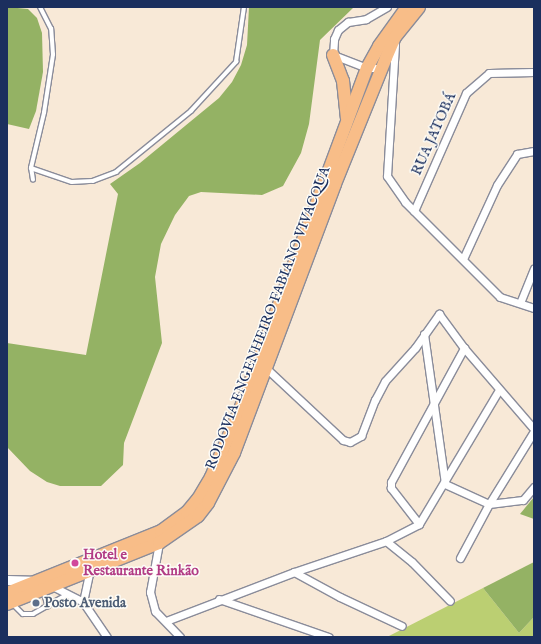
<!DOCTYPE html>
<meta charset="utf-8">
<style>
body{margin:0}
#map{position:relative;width:541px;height:644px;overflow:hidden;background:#f8e9d7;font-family:"IM FELL English",serif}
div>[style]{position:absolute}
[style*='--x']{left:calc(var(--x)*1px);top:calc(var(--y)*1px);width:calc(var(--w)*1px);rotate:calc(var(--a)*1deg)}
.green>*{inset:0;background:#bbcf72}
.forest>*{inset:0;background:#94b264}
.roads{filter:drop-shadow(1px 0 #8a8c9a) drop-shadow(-1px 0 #8a8c9a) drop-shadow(0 1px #8a8c9a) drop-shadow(0 -1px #8a8c9a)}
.service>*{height:3.5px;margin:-1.75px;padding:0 1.75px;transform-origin:1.75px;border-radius:1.75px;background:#fff}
.minor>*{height:7px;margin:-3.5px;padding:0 3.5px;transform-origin:3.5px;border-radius:3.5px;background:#fff}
.tertiary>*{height:9px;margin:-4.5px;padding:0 4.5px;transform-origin:4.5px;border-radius:4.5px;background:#fff}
.trunk>*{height:12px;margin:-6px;padding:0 6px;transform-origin:6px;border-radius:6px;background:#f8bd88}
.dots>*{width:11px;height:11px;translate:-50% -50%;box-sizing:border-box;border:2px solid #fdfcf7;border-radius:50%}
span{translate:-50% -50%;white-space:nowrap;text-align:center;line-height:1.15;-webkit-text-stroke:3px #fdfcf7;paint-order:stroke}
.street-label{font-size:14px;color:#1b2f5e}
.hotel-label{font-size:14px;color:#b23c85;font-weight:700}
.left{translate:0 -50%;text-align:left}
.service-label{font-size:14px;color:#4e5e75;font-weight:700}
.frame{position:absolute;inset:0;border:8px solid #1b2f5e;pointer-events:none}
</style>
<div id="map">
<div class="green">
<div style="clip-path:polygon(483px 588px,519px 633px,534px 617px,534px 637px,387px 637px)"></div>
</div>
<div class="forest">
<div style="clip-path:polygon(7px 7px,28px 9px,37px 18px,42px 33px,43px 72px,36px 111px,29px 129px,7px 124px)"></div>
<div style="clip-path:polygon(249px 7px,354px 7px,320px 40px,309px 124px,301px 153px,283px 186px,262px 195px,201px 192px,189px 196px,175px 215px,161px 244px,155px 277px,162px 343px,124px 443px,123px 465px,101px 486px,60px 486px,47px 482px,30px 471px,7px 447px,7px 343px,86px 355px,118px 194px,110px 184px,140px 163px,219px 98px,232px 82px,241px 65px,247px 45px)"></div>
<div style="clip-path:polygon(534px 497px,534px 519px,520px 514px)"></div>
<div style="clip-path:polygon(534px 562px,534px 617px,519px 633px,483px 588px)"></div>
</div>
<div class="roads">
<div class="service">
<div style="--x:31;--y:168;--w:43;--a:18.9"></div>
<div style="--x:72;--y:182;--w:21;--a:-3"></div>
<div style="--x:93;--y:181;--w:25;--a:-21"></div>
<div style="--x:116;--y:172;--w:97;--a:-39.1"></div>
<div style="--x:191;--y:111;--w:67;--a:-47.4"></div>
<div style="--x:236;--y:62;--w:56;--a:-81.7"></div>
<div style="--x:33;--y:180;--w:12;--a:-99"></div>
<div style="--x:31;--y:168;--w:57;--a:-76.7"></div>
<div style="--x:44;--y:113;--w:59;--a:-81.2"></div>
<div style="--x:53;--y:55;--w:26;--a:-94"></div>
<div style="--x:51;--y:29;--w:25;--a:-117"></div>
<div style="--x:44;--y:592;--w:15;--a:74"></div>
<div style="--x:13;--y:604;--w:14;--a:45"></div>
<div style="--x:23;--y:614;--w:10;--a:0"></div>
<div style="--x:33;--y:614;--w:40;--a:-29.7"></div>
</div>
<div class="minor">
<div style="--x:395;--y:45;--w:131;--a:93.5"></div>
<div style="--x:387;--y:176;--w:32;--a:55"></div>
<div style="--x:405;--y:202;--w:134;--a:45"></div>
<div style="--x:500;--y:297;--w:36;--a:18"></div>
<div style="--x:382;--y:68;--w:15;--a:180"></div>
<div style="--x:367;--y:68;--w:36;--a:-159"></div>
<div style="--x:333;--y:55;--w:16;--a:-86"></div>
<div style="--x:334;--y:39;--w:10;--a:-66"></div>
<div style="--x:338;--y:30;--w:13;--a:-39"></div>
<div style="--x:348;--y:22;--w:18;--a:-9"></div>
<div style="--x:366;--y:19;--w:24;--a:-30"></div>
<div style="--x:414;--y:211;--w:129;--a:-66.2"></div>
<div style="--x:466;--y:93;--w:30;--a:-41"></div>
<div style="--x:489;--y:73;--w:45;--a:-1.3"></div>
<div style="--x:463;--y:259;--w:81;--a:-65.3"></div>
<div style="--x:497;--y:185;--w:37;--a:-57"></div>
<div style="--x:517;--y:154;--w:17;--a:-10"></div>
<div style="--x:520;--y:303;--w:37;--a:-68"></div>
<div style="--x:424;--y:334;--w:151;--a:82"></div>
<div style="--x:445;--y:484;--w:48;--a:24.4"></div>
<div style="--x:489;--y:504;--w:34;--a:-7"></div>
<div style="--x:523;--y:500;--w:17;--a:-50"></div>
<div style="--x:267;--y:369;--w:104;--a:43.1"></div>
<div style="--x:343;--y:440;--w:7;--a:16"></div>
<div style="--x:350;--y:442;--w:13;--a:-29"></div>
<div style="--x:361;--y:436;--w:39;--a:-69"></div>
<div style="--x:375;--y:400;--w:21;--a:-62"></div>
<div style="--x:385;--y:381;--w:45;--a:-47.7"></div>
<div style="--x:415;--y:348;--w:42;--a:-54.8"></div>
<div style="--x:439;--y:314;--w:42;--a:53.7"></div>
<div style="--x:464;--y:348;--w:107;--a:49.2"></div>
<div style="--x:419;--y:524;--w:46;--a:-127.9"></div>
<div style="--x:391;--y:488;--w:6;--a:-90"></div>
<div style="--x:391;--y:482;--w:153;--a:-61.4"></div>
<div style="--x:386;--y:541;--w:33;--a:39"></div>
<div style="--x:412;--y:562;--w:54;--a:45.7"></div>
<div style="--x:159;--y:543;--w:50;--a:100.4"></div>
<div style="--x:150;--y:592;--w:20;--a:75"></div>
<div style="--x:155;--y:611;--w:36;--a:46"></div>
<div style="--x:460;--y:558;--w:61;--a:-61.8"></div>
<div style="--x:489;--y:504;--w:86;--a:-58.3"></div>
<div style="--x:294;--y:572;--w:52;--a:28.5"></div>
<div style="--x:340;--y:597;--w:68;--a:25.1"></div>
<div style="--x:52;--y:586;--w:35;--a:27"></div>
<div style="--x:83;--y:602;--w:42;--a:55.6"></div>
<div style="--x:219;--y:599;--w:116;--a:19.1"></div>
<div style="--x:83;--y:602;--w:30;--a:-78"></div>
<div style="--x:166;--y:621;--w:137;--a:-20.9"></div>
<div style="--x:294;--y:572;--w:97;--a:-18.6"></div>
<div style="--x:386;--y:541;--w:37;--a:-27"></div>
<div style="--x:419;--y:524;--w:156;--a:-59.2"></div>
</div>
<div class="tertiary">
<div style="--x:7;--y:580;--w:24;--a:2"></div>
</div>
<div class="trunk">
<div style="--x:333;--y:55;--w:28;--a:69"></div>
<div style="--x:343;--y:81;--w:37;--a:84"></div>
<div style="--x:7;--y:593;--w:166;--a:-21.9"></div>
<div style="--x:161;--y:531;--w:32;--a:-36"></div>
<div style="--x:187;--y:512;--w:17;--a:-50"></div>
<div style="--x:198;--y:499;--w:26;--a:-59"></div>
<div style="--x:211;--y:477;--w:71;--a:-66.7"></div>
<div style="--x:239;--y:412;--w:367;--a:-69.6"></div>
<div style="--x:367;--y:68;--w:25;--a:-61"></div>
<div style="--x:379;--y:46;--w:48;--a:-54.3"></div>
<div style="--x:7;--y:604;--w:164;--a:-21.9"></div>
<div style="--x:159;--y:543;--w:47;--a:-34.7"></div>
<div style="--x:198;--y:516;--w:16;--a:-52"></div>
<div style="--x:208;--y:503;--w:56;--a:-62.5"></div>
<div style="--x:234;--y:453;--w:287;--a:-69.4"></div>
<div style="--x:335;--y:184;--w:136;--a:-68"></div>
<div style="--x:386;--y:58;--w:23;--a:-67"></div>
<div style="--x:395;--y:37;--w:38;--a:-51"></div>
</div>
</div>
<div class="dots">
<div style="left:75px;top:563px;background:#d1479c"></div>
<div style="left:36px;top:603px;background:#5c6f8a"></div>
</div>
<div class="street-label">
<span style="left:434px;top:134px;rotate:-66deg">RUA JATOBÁ</span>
<span style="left:268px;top:318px;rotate:-69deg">RODOVIA ENGENHEIRO FABIANO VIVACQUA</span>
</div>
<div class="hotel-label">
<span class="left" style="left:83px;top:563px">Hotel e<br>Restaurante Rinkão</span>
</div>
<div class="service-label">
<span class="left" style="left:44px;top:603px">Posto Avenida</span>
</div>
<div class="frame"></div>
</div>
